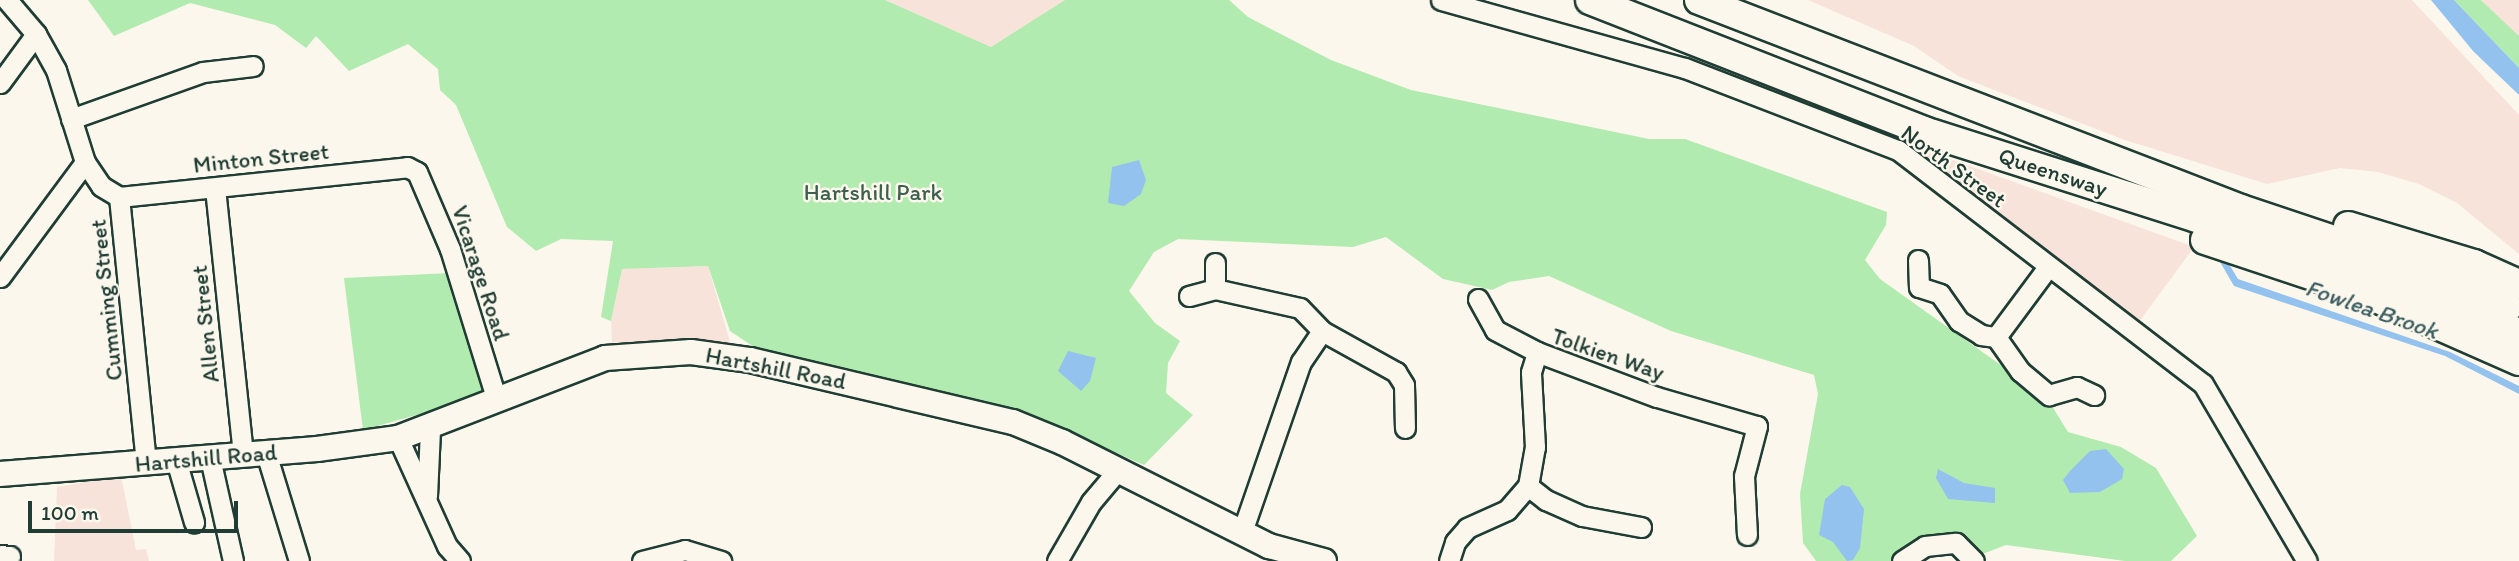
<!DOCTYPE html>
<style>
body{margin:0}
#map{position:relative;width:2519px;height:561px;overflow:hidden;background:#fbf7ec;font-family:Itim,sans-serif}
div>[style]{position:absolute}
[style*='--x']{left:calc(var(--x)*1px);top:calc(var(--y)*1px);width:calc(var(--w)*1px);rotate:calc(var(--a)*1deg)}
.built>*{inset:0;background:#f7e3da}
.green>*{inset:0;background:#b1ebaf}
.water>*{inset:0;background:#94c2ee}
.roads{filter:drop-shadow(2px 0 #1f3d34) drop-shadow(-2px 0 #1f3d34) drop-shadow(0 2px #1f3d34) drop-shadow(0 -2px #1f3d34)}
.minor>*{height:19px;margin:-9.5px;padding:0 9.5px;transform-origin:9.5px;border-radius:9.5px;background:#fbf7ec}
.major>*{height:24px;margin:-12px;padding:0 12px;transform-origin:12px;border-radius:12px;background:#fbf7ec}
.highway>*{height:28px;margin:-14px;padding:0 14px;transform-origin:14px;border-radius:14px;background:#fbf7ec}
span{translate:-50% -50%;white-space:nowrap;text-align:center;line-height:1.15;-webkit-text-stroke:5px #fbf7ec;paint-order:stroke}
.street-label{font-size:23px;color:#1f3d34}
.park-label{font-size:23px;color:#3c604d}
.water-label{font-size:24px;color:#3c5e62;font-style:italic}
.scale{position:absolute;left:28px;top:501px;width:210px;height:32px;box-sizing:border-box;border:4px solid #1f3d34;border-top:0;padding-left:9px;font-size:21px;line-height:24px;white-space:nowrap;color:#1f3d34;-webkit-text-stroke:5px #fbf7ec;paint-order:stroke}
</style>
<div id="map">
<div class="built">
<div style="clip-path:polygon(885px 0,1065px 0,991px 47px)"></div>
<div style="clip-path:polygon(1808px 0,2412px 0,2519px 115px,2519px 254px,2457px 203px,2419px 184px,2378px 172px,2340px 168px,2267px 184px,2125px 140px,1958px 76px,1914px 46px)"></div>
<div style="clip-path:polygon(2481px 0,2519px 0,2519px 36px)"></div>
<div style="clip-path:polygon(1925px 150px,2194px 247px,2139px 322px,1923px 154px)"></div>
<div style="clip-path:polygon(708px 266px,732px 349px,612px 342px,611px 321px,622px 269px)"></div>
<div style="clip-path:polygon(121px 476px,136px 550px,146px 549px,149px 561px,54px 561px,57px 487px)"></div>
</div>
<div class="green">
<div style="clip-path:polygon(88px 0,885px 0,991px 47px,1065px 0,1229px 0,1248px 17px,1331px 60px,1411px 90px,1649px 139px,1685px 139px,1887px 212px,1886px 225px,1865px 260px,1880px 279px,2047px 398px,2068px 432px,2121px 447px,2156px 468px,2197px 536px,2171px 561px,2125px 561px,2006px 545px,1980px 555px,1944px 533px,1899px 550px,1892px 561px,1816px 561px,1803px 543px,1800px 494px,1818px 394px,1814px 375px,1671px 331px,1549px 276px,1509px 282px,1492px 290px,1443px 279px,1386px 237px,1353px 247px,1178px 239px,1154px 252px,1129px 291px,1155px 323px,1180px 341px,1168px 363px,1166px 393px,1193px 415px,1144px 465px,1025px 413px,763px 353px,730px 331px,708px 266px,622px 269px,611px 321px,601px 317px,613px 241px,561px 239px,536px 251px,507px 227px,456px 105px,440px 90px,438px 69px,408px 44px,349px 71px,316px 36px,306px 48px,275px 25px,190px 3px,114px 36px)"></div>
<div style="clip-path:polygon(2454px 0,2481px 0,2519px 36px,2519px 68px)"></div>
<div style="clip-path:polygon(450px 273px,487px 395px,363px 430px,344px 278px)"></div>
</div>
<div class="water">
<div style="clip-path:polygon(2431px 0,2454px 0,2519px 68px,2519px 95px,2473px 51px)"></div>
<div style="clip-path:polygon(1139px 160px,1146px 180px,1141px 194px,1124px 206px,1108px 203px,1112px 167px)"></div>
<div style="clip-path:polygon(2216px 255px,2226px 259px,2238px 279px,2450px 352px,2519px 386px,2519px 394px,2445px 356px,2234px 286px)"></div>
<div style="clip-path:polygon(1068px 351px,1096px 358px,1090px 381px,1081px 391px,1058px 371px)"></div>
<div style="clip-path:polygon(2106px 449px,2124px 469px,2122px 479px,2100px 492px,2070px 493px,2063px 480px,2070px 471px,2090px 451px)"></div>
<div style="clip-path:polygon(1938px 469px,1964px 483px,1995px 488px,1995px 503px,1948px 499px,1936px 478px)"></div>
<div style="clip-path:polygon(1842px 485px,1850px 487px,1864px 509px,1860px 548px,1853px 560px,1847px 561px,1833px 542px,1819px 535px,1825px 499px)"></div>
</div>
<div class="roads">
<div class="minor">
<div style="--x:7;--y:0;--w:45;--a:49.5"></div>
<div style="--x:36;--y:34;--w:41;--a:60.9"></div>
<div style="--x:56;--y:70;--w:96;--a:72.5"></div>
<div style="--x:85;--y:162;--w:29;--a:56"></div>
<div style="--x:101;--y:186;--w:21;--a:31"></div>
<div style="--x:119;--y:197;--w:267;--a:84.2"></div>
<div style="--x:1441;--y:0;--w:253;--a:15.6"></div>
<div style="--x:1685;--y:68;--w:228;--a:21.1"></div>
<div style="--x:1898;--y:150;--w:384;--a:37.5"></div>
<div style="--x:2203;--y:384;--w:205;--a:59.6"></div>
<div style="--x:0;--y:83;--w:61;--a:-53.7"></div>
<div style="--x:71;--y:119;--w:140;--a:-19.6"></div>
<div style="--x:203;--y:72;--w:50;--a:-6.8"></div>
<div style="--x:215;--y:188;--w:268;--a:84"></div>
<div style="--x:119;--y:197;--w:290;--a:-5.9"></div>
<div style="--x:407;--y:167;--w:11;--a:27"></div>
<div style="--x:417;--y:172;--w:84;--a:66.8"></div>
<div style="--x:450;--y:249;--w:159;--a:72.8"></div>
<div style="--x:1918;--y:260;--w:27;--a:88"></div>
<div style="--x:1919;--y:287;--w:22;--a:18"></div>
<div style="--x:1940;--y:294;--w:33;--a:55"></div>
<div style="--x:1959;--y:321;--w:26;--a:32"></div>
<div style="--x:1981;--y:335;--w:15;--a:8"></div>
<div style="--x:0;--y:277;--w:143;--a:-53.5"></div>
<div style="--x:1215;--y:289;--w:26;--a:-90"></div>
<div style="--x:1189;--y:296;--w:27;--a:-15"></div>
<div style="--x:1215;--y:289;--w:87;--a:12.6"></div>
<div style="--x:1300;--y:308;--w:32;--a:46"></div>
<div style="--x:1322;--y:331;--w:85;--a:29"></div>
<div style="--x:1396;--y:372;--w:15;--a:58"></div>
<div style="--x:1404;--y:385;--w:43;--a:88.7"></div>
<div style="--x:1478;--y:299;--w:35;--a:61"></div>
<div style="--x:1495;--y:330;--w:47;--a:27.6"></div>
<div style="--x:1996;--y:337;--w:42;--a:54.8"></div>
<div style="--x:2020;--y:371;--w:38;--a:40"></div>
<div style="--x:2049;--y:395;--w:29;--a:-16"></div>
<div style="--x:2077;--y:387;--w:19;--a:25"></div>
<div style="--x:1996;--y:337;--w:87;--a:-53.4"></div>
<div style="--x:398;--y:438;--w:119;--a:65.6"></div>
<div style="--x:447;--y:546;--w:20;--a:49"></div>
<div style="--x:266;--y:453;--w:113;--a:73"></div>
<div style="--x:210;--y:458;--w:106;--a:77.4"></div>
<div style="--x:176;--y:460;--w:65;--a:73.8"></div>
<div style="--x:1528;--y:486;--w:23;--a:38"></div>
<div style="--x:1546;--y:500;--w:39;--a:24"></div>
<div style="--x:1582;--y:516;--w:60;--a:10.6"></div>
<div style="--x:427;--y:496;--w:67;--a:-87.4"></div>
<div style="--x:1242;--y:532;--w:180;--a:-70.9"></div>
<div style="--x:1301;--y:362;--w:37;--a:-56"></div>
<div style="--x:0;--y:555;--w:10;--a:6"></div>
<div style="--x:642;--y:561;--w:44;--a:-14.3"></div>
<div style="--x:685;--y:550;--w:38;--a:17"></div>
<div style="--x:1057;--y:561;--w:68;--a:-60"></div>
<div style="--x:1091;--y:502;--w:42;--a:-49.8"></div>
<div style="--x:1449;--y:561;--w:20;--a:-72"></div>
<div style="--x:1455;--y:542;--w:18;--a:-49"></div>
<div style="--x:1467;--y:528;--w:44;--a:-24.2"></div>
<div style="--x:1507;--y:510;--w:32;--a:-49"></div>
<div style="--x:1528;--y:486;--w:40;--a:-80"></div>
<div style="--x:1535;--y:447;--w:75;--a:-93.1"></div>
<div style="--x:1531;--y:372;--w:21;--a:-73"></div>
<div style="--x:1537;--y:352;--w:128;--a:20.6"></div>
<div style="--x:1657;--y:397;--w:104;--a:16.2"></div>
<div style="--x:1757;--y:426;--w:52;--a:104.6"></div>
<div style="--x:1744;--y:476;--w:59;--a:87.1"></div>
<div style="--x:1902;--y:561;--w:27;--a:-33"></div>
<div style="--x:1925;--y:546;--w:31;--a:-6"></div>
<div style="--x:1956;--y:543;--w:25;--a:45"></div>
</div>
<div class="major">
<div style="--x:0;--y:474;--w:318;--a:-4.5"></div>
<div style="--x:317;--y:449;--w:82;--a:-7.7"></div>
<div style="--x:398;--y:438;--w:222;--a:-21.1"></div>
<div style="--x:605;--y:358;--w:86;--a:-4"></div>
<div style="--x:691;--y:352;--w:60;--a:7.7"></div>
<div style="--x:750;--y:360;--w:270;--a:13.3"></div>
<div style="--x:1013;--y:422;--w:53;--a:22.2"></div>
<div style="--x:1062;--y:442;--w:232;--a:26.7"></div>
<div style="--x:1269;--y:546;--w:57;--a:15.3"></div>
</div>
<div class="highway">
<div style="--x:1590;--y:0;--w:359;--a:21.4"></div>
<div style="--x:1924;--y:131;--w:492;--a:17.7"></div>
<div style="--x:2393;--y:281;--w:136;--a:22.4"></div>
<div style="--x:1699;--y:0;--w:581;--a:21.09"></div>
<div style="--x:2241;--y:209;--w:208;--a:18.5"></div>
<div style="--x:2438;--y:275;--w:77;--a:24.6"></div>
<div style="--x:2348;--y:226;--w:132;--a:16.8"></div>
<div style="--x:2474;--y:264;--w:49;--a:24"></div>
<div style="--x:2205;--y:240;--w:171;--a:18.4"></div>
<div style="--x:2367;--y:294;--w:166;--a:23.8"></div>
</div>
</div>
<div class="street-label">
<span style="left:261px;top:158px;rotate:-6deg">Minton Street</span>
<span style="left:1954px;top:166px;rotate:36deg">North Street</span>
<span style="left:2053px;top:172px;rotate:18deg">Queensway</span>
<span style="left:481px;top:273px;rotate:72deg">Vicarage Road</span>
<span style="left:106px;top:300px;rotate:-96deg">Cumming Street</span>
<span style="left:205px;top:324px;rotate:-96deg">Allen Street</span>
<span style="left:1608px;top:354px;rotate:19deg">Tolkien Way</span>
<span style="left:776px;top:368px;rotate:11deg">Hartshill Road</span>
<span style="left:206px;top:458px;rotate:-5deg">Hartshill Road</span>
</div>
<div class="park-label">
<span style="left:873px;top:192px">Hartshill Park</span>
</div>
<div class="water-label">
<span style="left:2372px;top:309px;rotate:19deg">Fowlea Brook</span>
</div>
<div class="scale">100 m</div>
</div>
